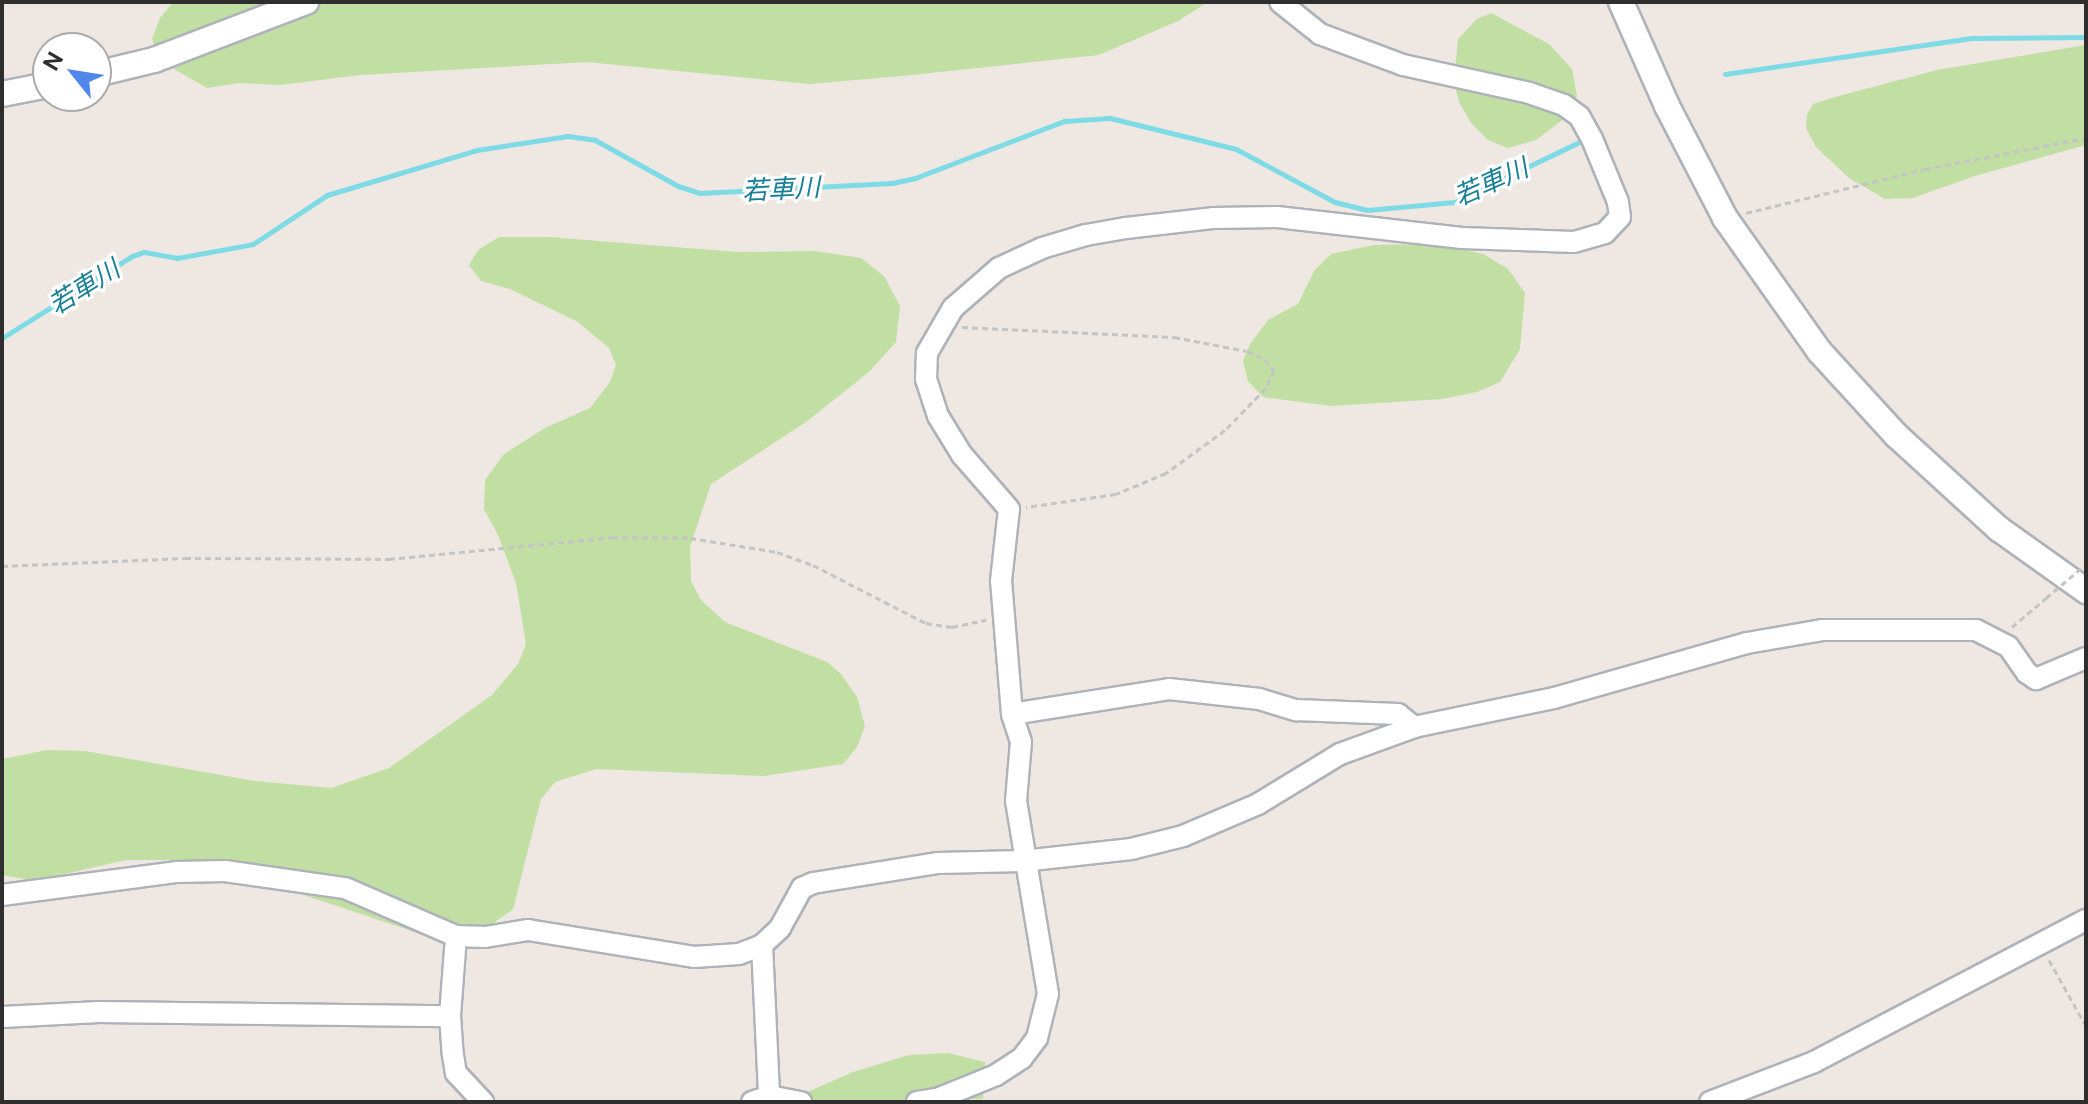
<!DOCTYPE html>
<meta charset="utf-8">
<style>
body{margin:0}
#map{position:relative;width:2088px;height:1104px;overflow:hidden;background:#eee7e2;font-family:"Public Sans","Noto Sans JP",sans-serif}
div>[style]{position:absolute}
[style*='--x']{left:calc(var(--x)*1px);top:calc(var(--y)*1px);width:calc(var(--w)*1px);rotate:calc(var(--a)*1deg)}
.green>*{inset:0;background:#c1dfa3}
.stream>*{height:5px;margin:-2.5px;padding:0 2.5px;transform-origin:2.5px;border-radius:2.5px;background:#7edbe6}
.path>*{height:3px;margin-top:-1.5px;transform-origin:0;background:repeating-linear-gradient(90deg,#c4c4c4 0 6px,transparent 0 10px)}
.roads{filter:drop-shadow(2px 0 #aeb2b9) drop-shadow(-2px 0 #aeb2b9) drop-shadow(0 2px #aeb2b9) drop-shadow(0 -2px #aeb2b9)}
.minor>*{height:20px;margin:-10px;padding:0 10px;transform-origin:10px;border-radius:10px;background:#fff}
.tertiary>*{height:24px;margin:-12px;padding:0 12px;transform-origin:12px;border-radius:12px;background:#fff}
.path-bridge>*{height:3px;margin-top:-1.5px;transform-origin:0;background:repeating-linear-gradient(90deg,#c4c4c4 0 6px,transparent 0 10px)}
span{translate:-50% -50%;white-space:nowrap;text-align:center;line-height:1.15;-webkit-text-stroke:6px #fff;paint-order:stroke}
.water-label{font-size:26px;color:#198097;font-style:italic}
.frame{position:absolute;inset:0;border:4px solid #2e2e2e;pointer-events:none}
.north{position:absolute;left:32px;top:32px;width:80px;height:80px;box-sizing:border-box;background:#fff;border:2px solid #ababab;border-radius:50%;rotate:300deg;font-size:22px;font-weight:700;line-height:32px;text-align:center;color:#2e2e2e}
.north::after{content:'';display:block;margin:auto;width:28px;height:36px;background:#5087ec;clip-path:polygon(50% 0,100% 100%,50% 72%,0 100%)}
</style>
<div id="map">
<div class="green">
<div style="clip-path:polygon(173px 2px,1208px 2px,1178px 21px,1099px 55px,902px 76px,809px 84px,587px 62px,361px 75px,280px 85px,239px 83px,207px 88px,160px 61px,152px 39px,160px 18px)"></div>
<div style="clip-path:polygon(1491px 13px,1549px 44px,1572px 69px,1577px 96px,1569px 115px,1536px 140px,1508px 148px,1488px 140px,1471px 123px,1459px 102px,1454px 82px,1458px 39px,1477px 19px)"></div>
<div style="clip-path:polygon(2086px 45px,2086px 145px,1975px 176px,1913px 198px,1885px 199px,1849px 178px,1816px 147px,1806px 128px,1807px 115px,1813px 104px,1835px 97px,1937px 70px)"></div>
<div style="clip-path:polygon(499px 237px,549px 237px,737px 252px,815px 251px,861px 258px,884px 276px,900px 306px,896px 342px,869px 372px,806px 422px,711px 484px,690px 547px,691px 581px,701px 600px,725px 622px,827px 662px,841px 674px,857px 697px,865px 726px,857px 747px,843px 764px,764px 776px,596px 769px,555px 782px,541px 799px,513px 909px,469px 941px,436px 939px,307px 896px,168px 860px,126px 860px,34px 881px,2px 875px,2px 759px,47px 750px,85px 751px,255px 781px,331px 788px,389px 768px,492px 695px,518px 664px,526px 644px,516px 583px,498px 535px,484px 509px,485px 480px,504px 454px,545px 428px,590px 408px,610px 382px,616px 365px,609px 348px,578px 322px,510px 289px,481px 281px,469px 265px,478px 250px)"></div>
<div style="clip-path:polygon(1437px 244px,1483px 254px,1508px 269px,1525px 293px,1520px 349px,1500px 382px,1477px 392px,1442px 399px,1331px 406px,1263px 397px,1248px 381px,1243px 361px,1250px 344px,1268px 320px,1298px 304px,1314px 271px,1331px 254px,1374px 245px)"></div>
<div style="clip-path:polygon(948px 1053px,985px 1062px,983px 1099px,738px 1102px,791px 1099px,853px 1072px,909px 1055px)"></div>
</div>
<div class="stream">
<div style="--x:1725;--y:74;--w:251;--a:-8.3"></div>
<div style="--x:1973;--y:38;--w:113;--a:-0.5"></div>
<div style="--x:2;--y:338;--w:154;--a:-32.2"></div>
<div style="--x:132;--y:256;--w:13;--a:-18"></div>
<div style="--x:144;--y:252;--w:34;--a:10"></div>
<div style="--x:177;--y:258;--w:77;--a:-10.4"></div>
<div style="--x:253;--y:244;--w:89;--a:-33.5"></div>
<div style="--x:327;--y:195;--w:157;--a:-16.7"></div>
<div style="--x:477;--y:150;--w:92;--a:-8.7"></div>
<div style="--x:568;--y:136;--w:27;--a:8"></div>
<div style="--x:595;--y:140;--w:95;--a:29"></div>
<div style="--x:678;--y:186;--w:23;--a:18"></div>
<div style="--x:700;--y:193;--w:192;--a:-3"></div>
<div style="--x:892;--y:183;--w:24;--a:-12"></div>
<div style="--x:915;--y:178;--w:160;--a:-20.9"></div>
<div style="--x:1064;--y:121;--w:46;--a:-3.7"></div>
<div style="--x:1110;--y:118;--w:130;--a:13.8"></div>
<div style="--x:1236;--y:149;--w:112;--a:28.2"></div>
<div style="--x:1335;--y:202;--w:33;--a:14"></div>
<div style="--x:1367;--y:210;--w:88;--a:-5.2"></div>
<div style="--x:1455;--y:202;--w:138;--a:-25.8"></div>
</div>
<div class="path">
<div style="--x:1746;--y:213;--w:184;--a:-13.8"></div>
<div style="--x:1925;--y:169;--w:164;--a:-10.9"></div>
<div style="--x:962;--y:327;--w:212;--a:2.7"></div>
<div style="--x:1174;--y:337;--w:74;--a:10.9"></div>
<div style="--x:1247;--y:351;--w:20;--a:24"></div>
<div style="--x:1265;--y:359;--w:14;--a:51"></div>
<div style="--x:1274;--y:370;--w:20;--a:114"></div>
<div style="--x:1266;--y:388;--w:59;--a:134.3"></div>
<div style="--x:1225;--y:430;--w:73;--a:143.9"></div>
<div style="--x:1166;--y:473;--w:54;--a:157.2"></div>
<div style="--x:1116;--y:494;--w:91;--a:171.8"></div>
<div style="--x:2;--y:566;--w:183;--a:-2.5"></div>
<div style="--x:185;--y:558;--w:204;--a:0.3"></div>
<div style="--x:389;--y:559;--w:224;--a:-5.6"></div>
<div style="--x:612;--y:537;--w:78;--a:0.7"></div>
<div style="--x:690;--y:538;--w:88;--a:9.1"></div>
<div style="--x:777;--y:552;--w:38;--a:20"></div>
<div style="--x:813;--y:565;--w:127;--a:27.2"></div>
<div style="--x:926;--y:623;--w:26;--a:9"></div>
<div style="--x:952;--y:627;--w:35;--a:-12"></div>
<div style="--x:2012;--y:627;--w:45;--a:-40.5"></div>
<div style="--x:2049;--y:960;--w:76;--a:60.7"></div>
</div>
<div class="roads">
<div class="minor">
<div style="--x:1012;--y:714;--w:159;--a:-9"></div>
<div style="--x:1169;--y:689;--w:91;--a:6.3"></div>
<div style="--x:1259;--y:699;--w:39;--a:17"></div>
<div style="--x:1296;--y:710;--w:102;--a:2.2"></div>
<div style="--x:1398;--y:714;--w:21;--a:39"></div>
<div style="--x:2;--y:895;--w:177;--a:-7.5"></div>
<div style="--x:177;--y:872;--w:48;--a:-1.2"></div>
<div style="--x:225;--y:871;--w:121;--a:8.1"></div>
<div style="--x:345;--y:888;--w:121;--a:23.4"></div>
<div style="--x:456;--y:936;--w:29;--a:2"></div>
<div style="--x:485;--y:937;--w:44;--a:-9.2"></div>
<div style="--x:528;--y:930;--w:168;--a:9.2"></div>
<div style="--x:694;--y:957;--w:45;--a:-3.8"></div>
<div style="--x:739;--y:954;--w:25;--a:-21"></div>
<div style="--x:762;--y:945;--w:25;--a:-43"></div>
<div style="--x:780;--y:928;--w:46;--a:-61.2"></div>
<div style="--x:802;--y:888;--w:12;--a:-24"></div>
<div style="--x:813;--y:883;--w:127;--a:-9.1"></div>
<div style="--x:938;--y:863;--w:85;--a:-1.3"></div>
<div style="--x:1023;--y:861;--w:109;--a:-6.3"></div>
<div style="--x:1131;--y:849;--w:54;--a:-14"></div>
<div style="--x:1183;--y:836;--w:82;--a:-23.1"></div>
<div style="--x:1258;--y:804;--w:96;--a:-31.4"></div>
<div style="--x:1340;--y:754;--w:79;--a:-20"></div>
<div style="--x:1414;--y:727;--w:143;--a:-11.7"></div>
<div style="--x:1554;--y:698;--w:201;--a:-15.9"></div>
<div style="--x:1747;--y:643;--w:76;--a:-9.8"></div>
<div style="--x:1822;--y:630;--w:154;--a:0"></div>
<div style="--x:1976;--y:630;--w:36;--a:27"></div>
<div style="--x:2008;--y:646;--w:33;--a:55"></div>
<div style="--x:2027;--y:673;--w:11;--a:34"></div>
<div style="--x:2036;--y:679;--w:54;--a:-22.8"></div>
<div style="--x:456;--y:936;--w:80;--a:94.3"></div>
<div style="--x:450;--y:1016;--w:39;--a:86"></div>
<div style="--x:453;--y:1055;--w:18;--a:81"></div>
<div style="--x:456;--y:1073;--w:40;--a:47"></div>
<div style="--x:762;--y:945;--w:151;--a:87.3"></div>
<div style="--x:2;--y:1017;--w:97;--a:-3"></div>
<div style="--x:99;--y:1012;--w:351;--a:0.7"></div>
<div style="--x:752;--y:1102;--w:18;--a:-19"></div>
<div style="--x:769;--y:1096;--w:33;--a:11"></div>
<div style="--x:917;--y:1102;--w:20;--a:-9"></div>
<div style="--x:937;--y:1099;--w:64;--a:-22.1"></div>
<div style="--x:996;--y:1075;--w:31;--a:-33"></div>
<div style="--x:1022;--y:1058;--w:25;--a:-53"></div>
<div style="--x:1037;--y:1038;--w:45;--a:-76"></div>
<div style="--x:1048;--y:994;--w:196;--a:-99.4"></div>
<div style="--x:1016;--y:801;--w:59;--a:-85.2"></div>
<div style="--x:1021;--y:742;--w:29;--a:-108"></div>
<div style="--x:1012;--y:714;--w:133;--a:-94.7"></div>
<div style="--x:1001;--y:581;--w:72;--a:-83.7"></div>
<div style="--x:1009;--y:509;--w:72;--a:-131"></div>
<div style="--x:962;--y:455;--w:46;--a:-121.6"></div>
<div style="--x:938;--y:416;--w:39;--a:-108"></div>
<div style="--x:926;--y:379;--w:26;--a:-88"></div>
<div style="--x:927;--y:353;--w:52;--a:-60"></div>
<div style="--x:953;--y:308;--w:61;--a:-41"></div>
<div style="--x:999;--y:268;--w:47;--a:-24.9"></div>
<div style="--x:1042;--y:248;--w:46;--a:-16.5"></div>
<div style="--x:1086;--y:235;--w:41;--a:-9.9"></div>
<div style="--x:1126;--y:228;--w:89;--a:-6.5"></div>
<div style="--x:1214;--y:218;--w:63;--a:-0.9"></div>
<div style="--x:1277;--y:217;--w:186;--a:6.5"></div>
<div style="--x:1462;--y:238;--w:112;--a:2"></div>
<div style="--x:1574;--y:242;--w:32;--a:-16"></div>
<div style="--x:1605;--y:233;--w:22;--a:-47"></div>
<div style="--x:1620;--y:217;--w:15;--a:-98"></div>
<div style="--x:1618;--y:202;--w:68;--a:-112.4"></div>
<div style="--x:1592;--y:139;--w:26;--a:-119"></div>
<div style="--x:1579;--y:116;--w:19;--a:-144"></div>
<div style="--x:1564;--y:105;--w:36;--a:-161"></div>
<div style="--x:1530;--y:93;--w:130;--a:-167.6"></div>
<div style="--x:1403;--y:65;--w:89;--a:-159.5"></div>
<div style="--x:1320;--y:34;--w:51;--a:-141.3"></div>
<div style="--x:1710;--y:1102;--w:111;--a:-21"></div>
<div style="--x:1814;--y:1062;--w:307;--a:-27.6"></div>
</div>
<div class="tertiary">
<div style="--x:1621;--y:2;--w:114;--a:66.1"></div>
<div style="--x:1667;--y:106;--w:126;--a:62.6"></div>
<div style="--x:1725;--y:218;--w:163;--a:54.7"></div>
<div style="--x:1819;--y:351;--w:115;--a:47.5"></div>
<div style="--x:1897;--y:436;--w:138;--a:42.4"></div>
<div style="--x:1999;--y:529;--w:107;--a:35.5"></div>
<div style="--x:96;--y:74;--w:60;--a:-13.6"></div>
<div style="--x:154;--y:60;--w:163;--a:-20.9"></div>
<div style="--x:2;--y:94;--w:47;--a:-11.1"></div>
</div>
</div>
<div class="path-bridge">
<div style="--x:2046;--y:598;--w:52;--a:-40.4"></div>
</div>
<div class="water-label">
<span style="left:1491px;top:182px;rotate:-24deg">若車川</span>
<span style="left:781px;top:189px;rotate:-3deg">若車川</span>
<span style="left:84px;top:287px;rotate:-32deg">若車川</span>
</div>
<div class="frame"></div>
<div class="north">N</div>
</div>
